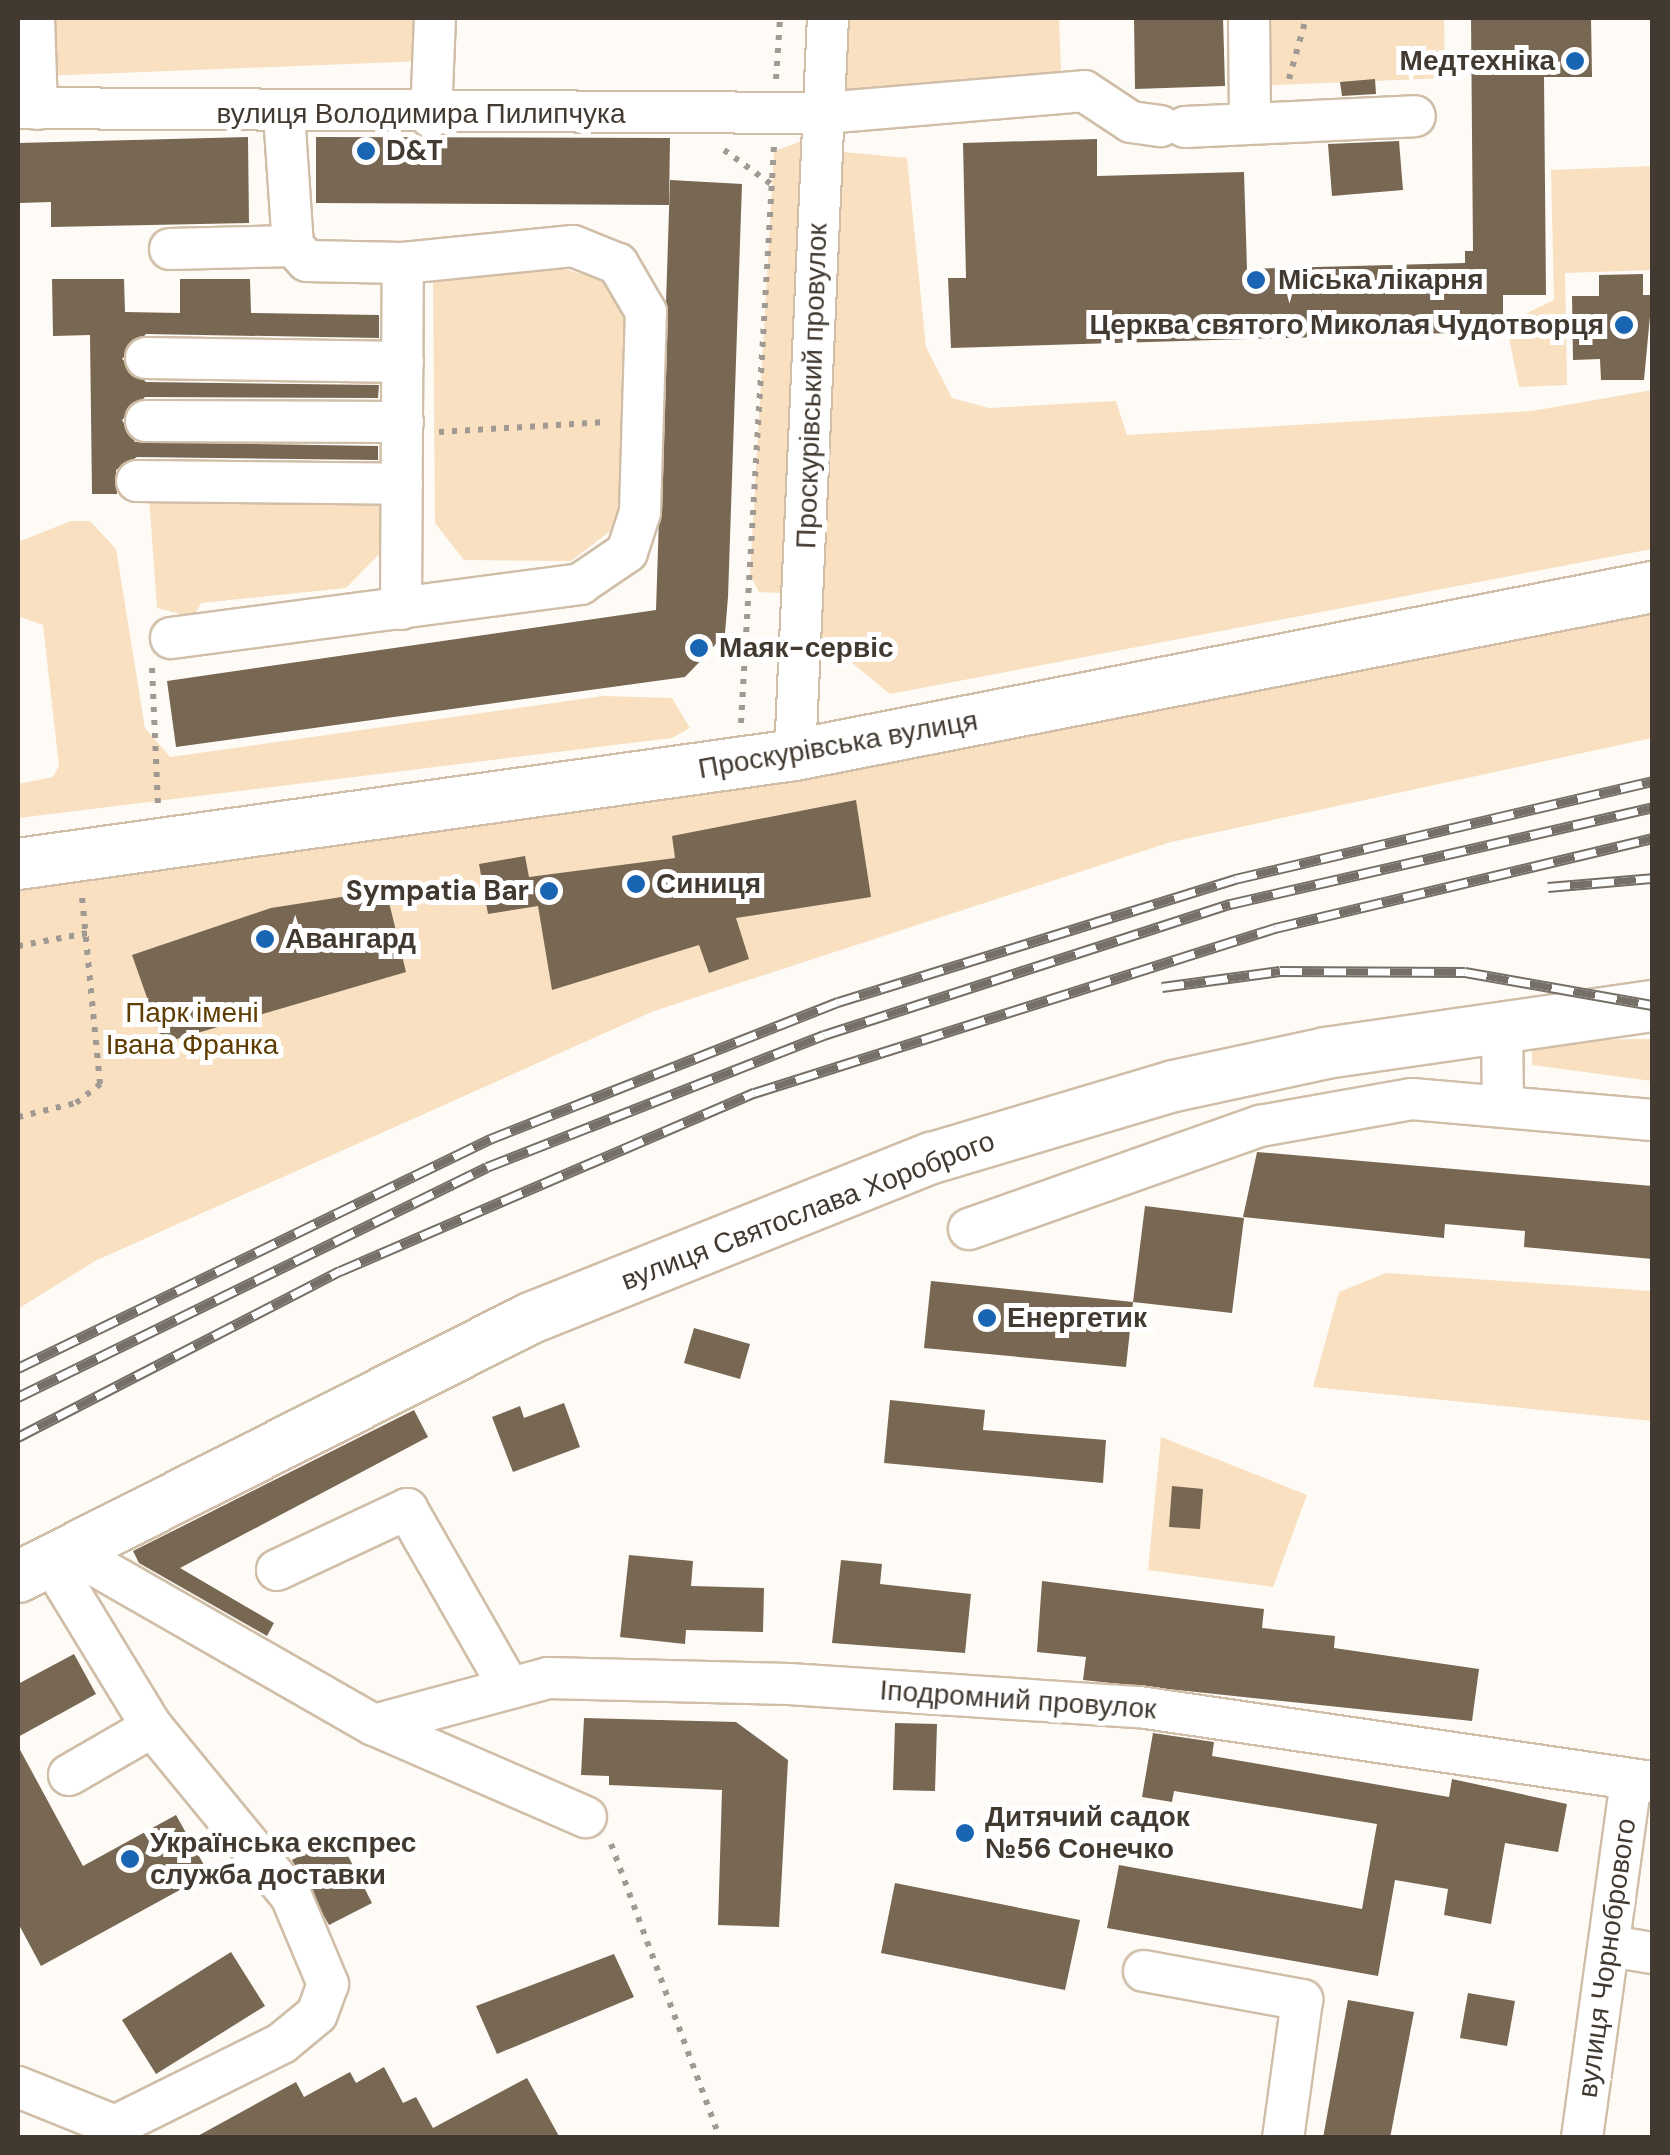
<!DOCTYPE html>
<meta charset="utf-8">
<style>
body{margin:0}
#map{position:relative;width:1670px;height:2155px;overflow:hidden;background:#fefbf6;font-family:"DM Sans",sans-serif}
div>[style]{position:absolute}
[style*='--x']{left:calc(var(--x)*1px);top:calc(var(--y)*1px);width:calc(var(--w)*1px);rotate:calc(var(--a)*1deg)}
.green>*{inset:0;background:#f8e0c1}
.building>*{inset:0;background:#776753}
.path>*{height:6px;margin-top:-3px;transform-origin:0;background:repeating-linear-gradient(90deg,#a09a93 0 5px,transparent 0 13px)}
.roads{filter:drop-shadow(2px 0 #d0bea8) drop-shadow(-2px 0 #d0bea8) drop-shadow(0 2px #d0bea8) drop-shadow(0 -2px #d0bea8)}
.minor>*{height:40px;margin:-20px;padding:0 20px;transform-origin:20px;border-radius:20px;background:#fff}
.major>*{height:50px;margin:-25px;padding:0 25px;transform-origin:25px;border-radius:25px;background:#fff}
.rail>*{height:11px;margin-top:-5.5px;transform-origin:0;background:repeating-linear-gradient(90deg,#fff 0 22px,#756f67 0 44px);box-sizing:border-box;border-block:2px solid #756f67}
.dots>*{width:28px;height:28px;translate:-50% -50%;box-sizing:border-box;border:5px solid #fff;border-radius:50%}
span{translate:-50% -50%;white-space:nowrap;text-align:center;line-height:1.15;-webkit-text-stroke:10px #fff;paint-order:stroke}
.poi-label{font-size:28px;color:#423a31;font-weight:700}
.right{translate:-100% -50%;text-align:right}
.left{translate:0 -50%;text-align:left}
.street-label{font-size:28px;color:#423a31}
.park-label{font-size:28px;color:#5f3c00}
.frame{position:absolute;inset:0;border:20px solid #423a31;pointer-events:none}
</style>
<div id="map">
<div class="green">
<div style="clip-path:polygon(18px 18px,418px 18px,424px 61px,18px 77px)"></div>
<div style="clip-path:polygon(828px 18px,1059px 18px,1061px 74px,824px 113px)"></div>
<div style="clip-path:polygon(1253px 18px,1444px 18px,1445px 78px,1253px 86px)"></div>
<div style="clip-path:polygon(805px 140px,822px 150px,907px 158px,926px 347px,952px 398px,989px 408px,1116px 401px,1127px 435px,1532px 411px,1652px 390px,1652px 549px,890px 694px,801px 621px,783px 593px,759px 592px,750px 575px,774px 151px)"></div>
<div style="clip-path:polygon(1652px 166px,1652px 270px,1565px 273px,1567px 385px,1519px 387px,1506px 323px,1554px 300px,1551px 170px)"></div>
<div style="clip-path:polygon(547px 264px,613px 283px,630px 315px,627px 498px,609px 532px,571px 561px,464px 560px,435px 523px,433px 271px)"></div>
<div style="clip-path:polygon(149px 496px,377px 496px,391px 542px,346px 588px,201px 603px,193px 617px,157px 608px)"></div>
<div style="clip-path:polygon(71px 521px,90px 521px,116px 549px,145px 728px,170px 757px,603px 696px,672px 698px,690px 728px,672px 738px,18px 818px,18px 784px,53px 777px,59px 766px,43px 625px,18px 616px,18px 542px)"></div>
<div style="clip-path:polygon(1652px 606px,1652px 738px,1171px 842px,654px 1011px,95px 1261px,18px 1309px,18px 880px)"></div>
<div style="clip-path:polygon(1652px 1039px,1652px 1081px,1532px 1065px,1532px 1040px)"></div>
<div style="clip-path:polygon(1386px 1273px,1652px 1291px,1652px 1421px,1313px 1387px,1339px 1292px)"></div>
<div style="clip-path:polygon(1161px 1437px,1307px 1495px,1273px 1587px,1148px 1570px)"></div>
</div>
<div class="building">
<div style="clip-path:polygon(1134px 18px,1223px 18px,1225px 86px,1135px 89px)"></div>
<div style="clip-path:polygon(1471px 18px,1591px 18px,1592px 77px,1544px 77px,1546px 295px,1503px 295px,1503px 315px,1450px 315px,1450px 333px,951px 348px,948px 278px,966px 278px,963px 143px,1097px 139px,1097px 176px,1244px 172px,1247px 269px,1465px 263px,1465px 251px,1473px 251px)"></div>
<div style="clip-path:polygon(1375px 79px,1376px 94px,1342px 96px,1340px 82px)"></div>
<div style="clip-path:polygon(248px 137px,249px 223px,51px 227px,51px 202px,18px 203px,18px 143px)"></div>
<div style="clip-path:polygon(316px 137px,670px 138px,669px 205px,316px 203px)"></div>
<div style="clip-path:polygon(1399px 141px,1403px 190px,1332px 196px,1328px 144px)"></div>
<div style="clip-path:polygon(670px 180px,742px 184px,728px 597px,725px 633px,709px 652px,685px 677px,176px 747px,167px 681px,656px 610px)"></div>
<div style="clip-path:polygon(1643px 274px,1643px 295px,1652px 295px,1644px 380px,1601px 380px,1600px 359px,1573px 360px,1572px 296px,1599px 296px,1599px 275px)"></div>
<div style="clip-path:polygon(52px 279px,124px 279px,125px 312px,180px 313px,180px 279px,250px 279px,251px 313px,379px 315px,379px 338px,146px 334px,122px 359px,146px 382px,379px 385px,378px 398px,145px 397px,122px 420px,135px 442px,378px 446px,378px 460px,137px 457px,116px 470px,117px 494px,92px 494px,90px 335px,53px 336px)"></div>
<div style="clip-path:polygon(856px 800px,871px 897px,736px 918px,749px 959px,709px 973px,699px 945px,552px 990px,538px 906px,488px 914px,479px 864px,525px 856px,529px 877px,675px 858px,672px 836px)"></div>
<div style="clip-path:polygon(386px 890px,406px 972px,163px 1043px,132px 955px,271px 908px)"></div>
<div style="clip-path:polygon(1257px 1152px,1652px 1186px,1652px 1259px,1524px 1247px,1525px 1231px,1445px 1224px,1444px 1238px,1243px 1217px)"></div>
<div style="clip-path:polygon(1145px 1206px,1244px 1218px,1232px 1313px,1133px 1302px)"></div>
<div style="clip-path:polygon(931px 1281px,1133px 1302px,1126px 1367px,924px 1348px)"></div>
<div style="clip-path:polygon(694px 1328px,750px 1344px,740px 1379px,684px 1363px)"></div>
<div style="clip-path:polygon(890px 1400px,985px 1410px,983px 1430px,1106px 1440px,1103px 1483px,884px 1463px)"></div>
<div style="clip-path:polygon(564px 1403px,580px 1447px,513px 1472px,492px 1417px,520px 1406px,524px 1418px)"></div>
<div style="clip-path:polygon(414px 1410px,428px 1437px,180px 1568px,274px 1623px,267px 1636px,139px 1563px,133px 1551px)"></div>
<div style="clip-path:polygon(1172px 1486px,1203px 1489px,1200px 1529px,1169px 1527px)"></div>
<div style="clip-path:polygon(629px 1555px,693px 1561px,691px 1586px,764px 1588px,763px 1632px,686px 1630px,685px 1644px,620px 1637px)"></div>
<div style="clip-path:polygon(841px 1560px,882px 1564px,880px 1584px,971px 1594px,965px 1653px,832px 1643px)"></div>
<div style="clip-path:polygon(1042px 1581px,1264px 1609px,1262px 1628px,1335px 1636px,1334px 1648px,1479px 1669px,1472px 1721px,1083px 1680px,1086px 1657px,1037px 1652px)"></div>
<div style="clip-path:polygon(74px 1654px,96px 1694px,18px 1737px,18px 1684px)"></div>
<div style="clip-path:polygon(584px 1718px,736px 1722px,788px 1760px,779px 1927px,718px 1925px,722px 1790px,609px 1785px,609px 1776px,581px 1775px)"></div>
<div style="clip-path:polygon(895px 1723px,937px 1724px,935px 1791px,893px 1790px)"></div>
<div style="clip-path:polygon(1153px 1733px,1214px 1742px,1212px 1756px,1293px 1770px,1449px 1797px,1452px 1779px,1567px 1804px,1558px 1852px,1505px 1843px,1491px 1924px,1444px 1915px,1448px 1889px,1395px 1880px,1378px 1976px,1107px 1928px,1119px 1865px,1362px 1909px,1377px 1824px,1174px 1791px,1172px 1802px,1142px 1797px)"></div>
<div style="clip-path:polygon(18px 1746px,83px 1866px,176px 1815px,209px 1874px,41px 1966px,18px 1923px)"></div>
<div style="clip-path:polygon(338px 1836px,372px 1903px,329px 1925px,292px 1860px)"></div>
<div style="clip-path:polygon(895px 1883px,1080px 1920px,1065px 1990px,881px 1953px)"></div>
<div style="clip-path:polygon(231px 1952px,265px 2006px,156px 2074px,122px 2020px)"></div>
<div style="clip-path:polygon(614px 1954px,634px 1997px,497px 2054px,476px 2006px)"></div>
<div style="clip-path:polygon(1468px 1993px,1515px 2001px,1507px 2046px,1460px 2038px)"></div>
<div style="clip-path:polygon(1348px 2000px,1414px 2012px,1390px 2138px,1323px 2138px)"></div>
<div style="clip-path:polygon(384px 2067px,403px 2103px,416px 2097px,433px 2128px,527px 2078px,560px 2138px,194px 2138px,296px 2082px,304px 2097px,350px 2072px,356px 2083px)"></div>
</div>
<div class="path">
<div style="--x:776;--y:79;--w:61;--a:-86.2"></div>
<div style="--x:1289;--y:79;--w:63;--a:-74.4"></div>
<div style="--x:724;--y:150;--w:58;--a:35.9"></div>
<div style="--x:439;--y:432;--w:167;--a:-3.4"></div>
<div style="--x:152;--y:668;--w:136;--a:87.5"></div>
<div style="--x:741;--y:723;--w:578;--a:-86.73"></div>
<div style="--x:18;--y:946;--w:71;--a:-10.5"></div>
<div style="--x:18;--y:1117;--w:60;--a:-13.6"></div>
<div style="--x:76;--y:1103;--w:31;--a:-38"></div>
<div style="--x:100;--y:1084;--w:187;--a:-95.5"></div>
<div style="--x:611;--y:1844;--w:314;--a:69.7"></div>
</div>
<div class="roads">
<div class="minor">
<div style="--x:34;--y:18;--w:91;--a:88.1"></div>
<div style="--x:1249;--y:18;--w:104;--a:89.4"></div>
<div style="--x:18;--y:108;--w:806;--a:0.36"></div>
<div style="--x:824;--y:113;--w:261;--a:-4.8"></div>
<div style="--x:1084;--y:91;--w:56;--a:33.4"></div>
<div style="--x:1131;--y:122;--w:30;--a:8"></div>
<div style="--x:431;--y:117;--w:99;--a:-87.7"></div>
<div style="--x:1185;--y:127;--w:230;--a:-2.7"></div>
<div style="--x:170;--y:249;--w:123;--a:-1.4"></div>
<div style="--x:146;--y:358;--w:257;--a:0.9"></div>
<div style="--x:146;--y:421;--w:257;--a:0.2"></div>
<div style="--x:137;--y:481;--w:265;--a:0.6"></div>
<div style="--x:401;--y:609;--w:346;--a:-89.7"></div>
<div style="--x:171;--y:638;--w:413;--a:-7.5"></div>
<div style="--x:580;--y:584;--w:57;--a:-34.2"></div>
<div style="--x:627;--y:552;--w:42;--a:-72"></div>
<div style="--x:640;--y:512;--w:200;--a:-88.3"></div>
<div style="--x:646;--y:312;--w:56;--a:-120.3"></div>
<div style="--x:618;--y:264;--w:48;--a:-158.2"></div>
<div style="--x:573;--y:246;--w:171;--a:174.3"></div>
<div style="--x:403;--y:263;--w:96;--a:-178.8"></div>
<div style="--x:307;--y:261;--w:21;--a:-133"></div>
<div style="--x:293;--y:246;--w:131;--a:-93.9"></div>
<div style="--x:795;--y:755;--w:738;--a:-87.44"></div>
<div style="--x:1502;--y:1026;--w:78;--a:89.3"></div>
<div style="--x:969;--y:1229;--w:309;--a:-19.5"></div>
<div style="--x:1260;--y:1126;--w:154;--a:-10.1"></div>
<div style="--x:1412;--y:1099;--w:241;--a:5"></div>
<div style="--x:68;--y:1550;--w:353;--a:29.8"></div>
<div style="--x:374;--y:1725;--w:231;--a:23.5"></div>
<div style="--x:277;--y:1570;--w:144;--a:-25.1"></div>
<div style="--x:407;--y:1509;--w:203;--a:60.2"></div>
<div style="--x:374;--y:1725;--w:180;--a:-15.1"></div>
<div style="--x:548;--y:1678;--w:241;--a:1.4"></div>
<div style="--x:789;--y:1684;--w:351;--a:3.8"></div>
<div style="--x:1139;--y:1707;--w:518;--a:8.32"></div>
<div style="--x:69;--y:1775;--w:96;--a:-30"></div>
<div style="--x:1610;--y:1946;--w:43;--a:9.5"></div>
<div style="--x:1144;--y:1971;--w:161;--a:10.4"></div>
<div style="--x:1302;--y:2000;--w:139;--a:97.8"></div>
<div style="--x:18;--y:2087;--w:105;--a:21.9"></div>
<div style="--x:115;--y:2126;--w:186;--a:-26.4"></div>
<div style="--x:282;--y:2043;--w:45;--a:-39.6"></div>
<div style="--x:317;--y:2014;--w:32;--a:-70"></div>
<div style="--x:328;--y:1984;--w:95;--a:-112.8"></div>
<div style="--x:291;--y:1896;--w:219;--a:-129.4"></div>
<div style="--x:152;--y:1727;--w:196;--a:-121.4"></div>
<div style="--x:1582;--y:2138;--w:362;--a:-82.2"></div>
</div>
<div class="major">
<div style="--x:18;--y:864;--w:785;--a:-7.99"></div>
<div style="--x:795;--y:755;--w:873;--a:-11.09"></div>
<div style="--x:18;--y:1577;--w:575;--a:-26.79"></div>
<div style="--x:531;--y:1318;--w:432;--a:-21.8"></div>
<div style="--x:932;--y:1158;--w:252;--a:-16.6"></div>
<div style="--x:1174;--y:1086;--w:156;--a:-12.2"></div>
<div style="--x:1326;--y:1053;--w:329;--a:-8.2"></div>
</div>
</div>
<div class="rail">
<div style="--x:1548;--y:887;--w:104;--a:-4.9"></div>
<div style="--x:1162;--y:987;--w:119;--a:-7.7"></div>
<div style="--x:1280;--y:971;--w:185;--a:0.3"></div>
<div style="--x:1465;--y:972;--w:190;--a:10"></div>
<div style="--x:18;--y:1368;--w:525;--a:-25.88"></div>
<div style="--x:490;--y:1139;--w:374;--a:-21.5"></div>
<div style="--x:838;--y:1002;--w:416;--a:-17.2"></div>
<div style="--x:1235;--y:879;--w:428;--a:-13.2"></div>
<div style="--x:18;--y:1397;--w:522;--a:-26.12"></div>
<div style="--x:487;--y:1167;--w:362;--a:-21.4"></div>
<div style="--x:824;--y:1035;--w:427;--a:-17.9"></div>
<div style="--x:1230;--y:904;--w:433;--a:-12.9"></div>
<div style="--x:18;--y:1437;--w:362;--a:-27.3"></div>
<div style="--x:340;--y:1271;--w:451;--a:-23.3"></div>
<div style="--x:754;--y:1093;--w:547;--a:-17.57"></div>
<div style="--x:1275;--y:928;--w:388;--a:-13.4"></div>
</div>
<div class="dots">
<div style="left:1575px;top:61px;background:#1965b4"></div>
<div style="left:366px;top:151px;background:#1965b4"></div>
<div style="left:1256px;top:280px;background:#1965b4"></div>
<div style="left:1624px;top:325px;background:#1965b4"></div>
<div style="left:699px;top:648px;background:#1965b4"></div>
<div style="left:636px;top:884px;background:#1965b4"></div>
<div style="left:549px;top:891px;background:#1965b4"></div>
<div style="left:265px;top:939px;background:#1965b4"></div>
<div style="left:987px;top:1318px;background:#1965b4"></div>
<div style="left:965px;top:1833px;background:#1965b4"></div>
<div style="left:130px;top:1859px;background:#1965b4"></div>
</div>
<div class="poi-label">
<span class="right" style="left:1555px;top:61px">Медтехніка</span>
<span class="left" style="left:386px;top:151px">D&amp;T</span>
<span class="left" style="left:1278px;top:280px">Міська лікарня</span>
<span class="right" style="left:1604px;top:325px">Церква святого Миколая Чудотворця</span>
<span class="left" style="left:719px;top:648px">Маяк-сервіс</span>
<span class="left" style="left:656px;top:884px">Синиця</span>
<span class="right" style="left:529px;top:891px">Sympatia Bar</span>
<span class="left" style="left:285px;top:939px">Авангард</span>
<span class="left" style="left:1007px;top:1318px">Енергетик</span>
<span class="left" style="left:985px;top:1833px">Дитячий садок<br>№56 Сонечко</span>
<span class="left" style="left:150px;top:1859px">Українська експрес<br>служба доставки</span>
</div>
<div class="street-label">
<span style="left:421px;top:114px">вулиця Володимира Пилипчука</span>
<span style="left:812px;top:386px;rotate:-88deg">Проскурівський провулок</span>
<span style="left:838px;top:745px;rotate:-10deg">Проскурівська вулиця</span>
<span style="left:808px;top:1211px;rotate:-21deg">вулиця Святослава Хороброго</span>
<span style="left:1018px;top:1700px;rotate:4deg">Іподромний провулок</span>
<span style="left:1607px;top:1958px;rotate:-82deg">вулиця Чорнобрового</span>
</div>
<div class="park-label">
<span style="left:192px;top:1029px">Парк імені<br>Івана Франка</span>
</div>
<div class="frame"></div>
</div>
